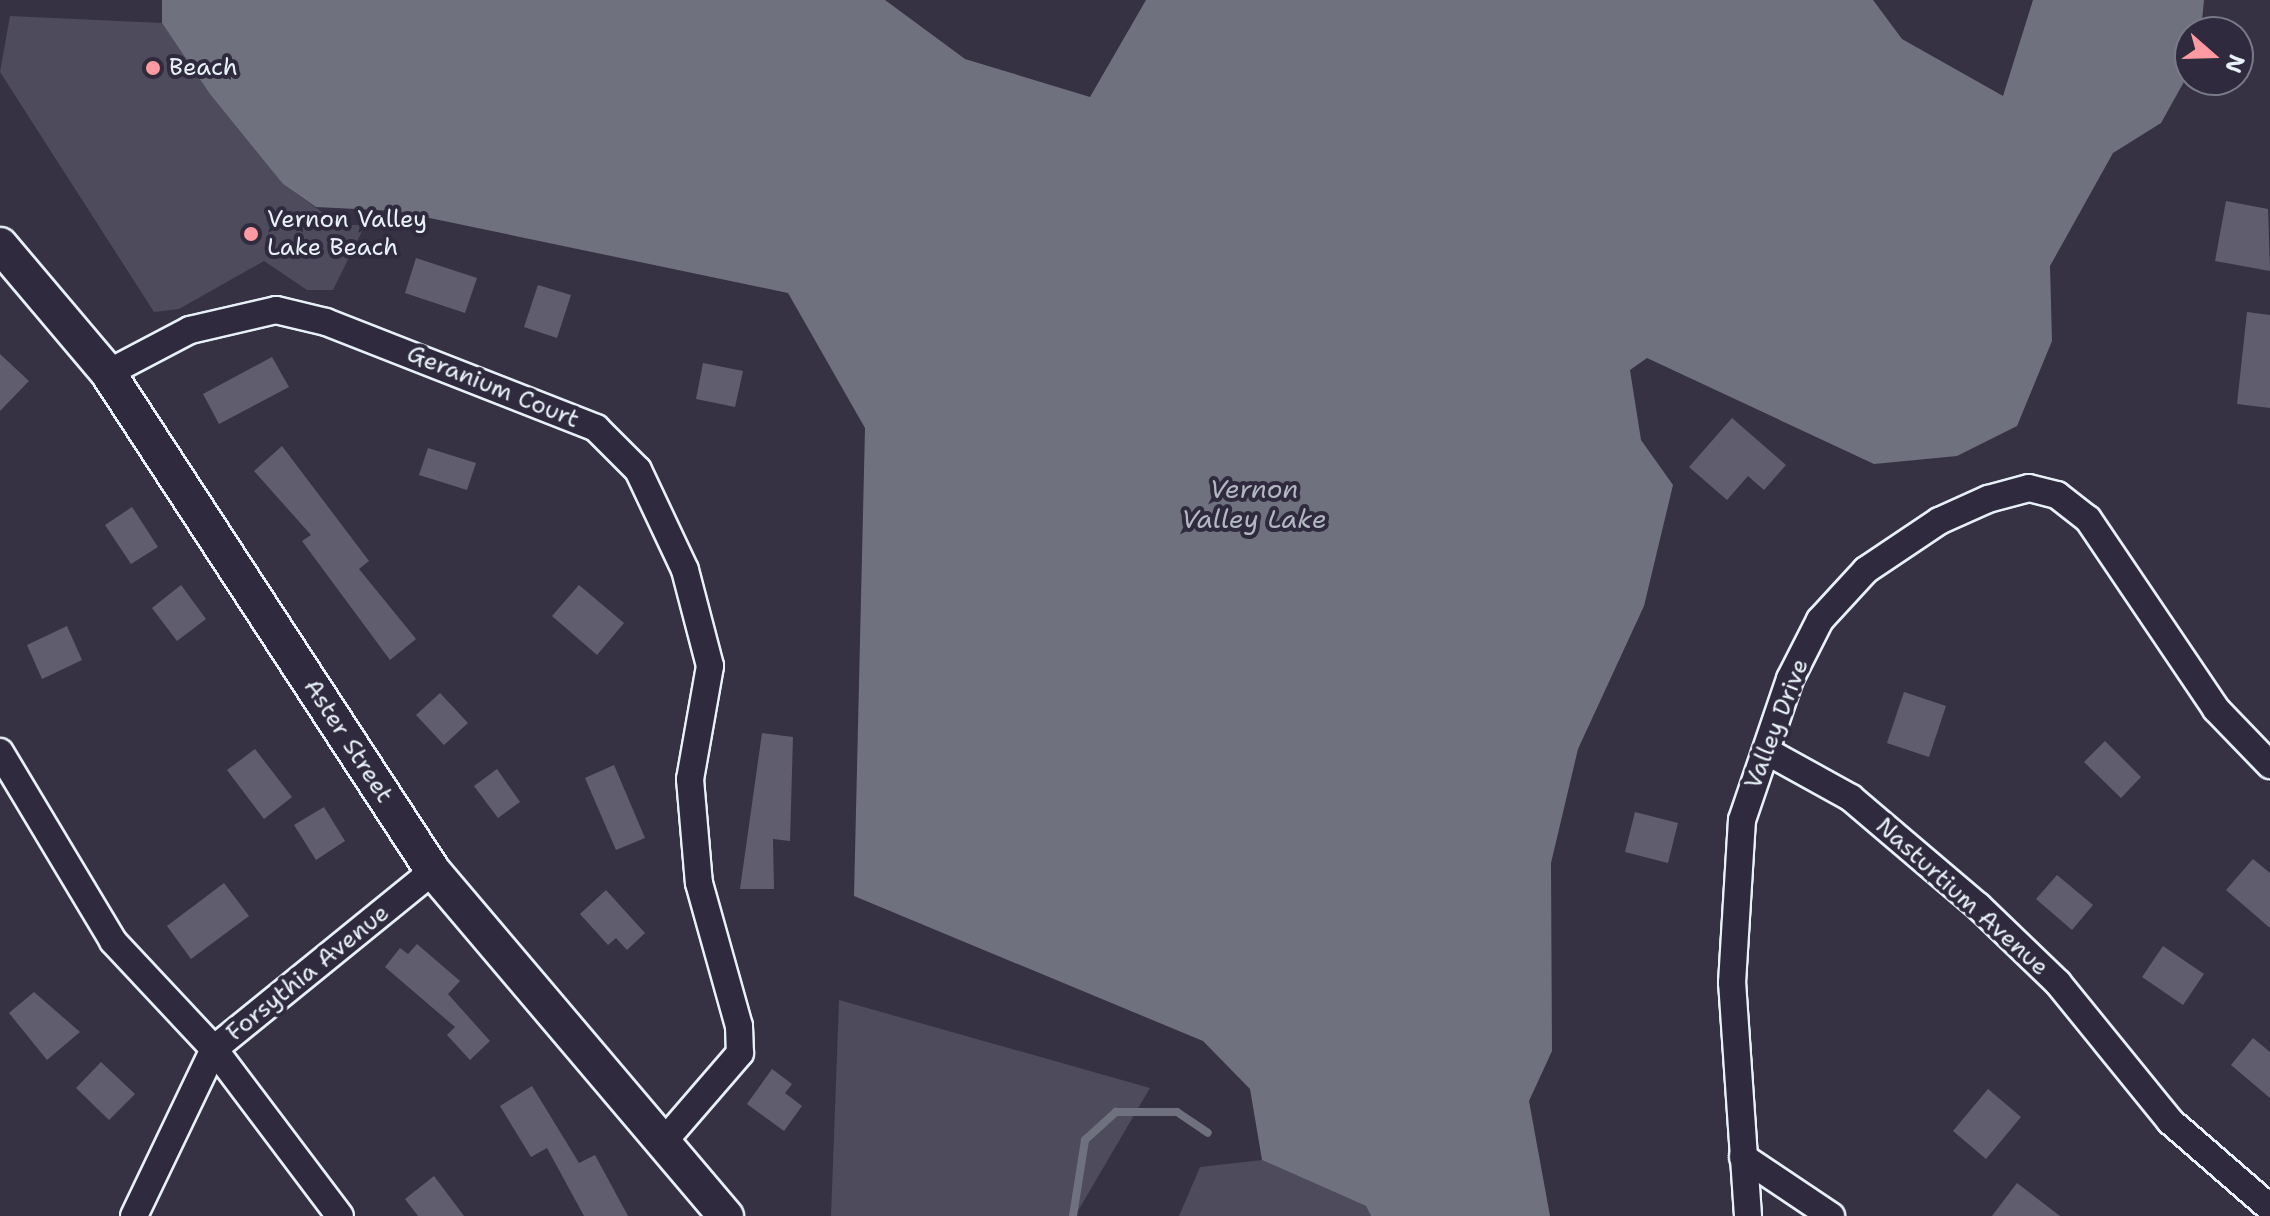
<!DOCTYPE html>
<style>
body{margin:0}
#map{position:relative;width:2270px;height:1216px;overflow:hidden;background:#363244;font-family:"Shantell Sans",sans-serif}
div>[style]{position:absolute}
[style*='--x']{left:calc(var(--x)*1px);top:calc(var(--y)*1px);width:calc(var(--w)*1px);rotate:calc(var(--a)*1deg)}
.green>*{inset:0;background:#4d4b5c}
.water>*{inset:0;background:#70717f}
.stream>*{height:8px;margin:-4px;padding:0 4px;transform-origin:4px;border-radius:4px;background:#70717f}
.building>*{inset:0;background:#605e6e}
.roads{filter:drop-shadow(2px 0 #e8f1f8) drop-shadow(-2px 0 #e8f1f8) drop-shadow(0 2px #e8f1f8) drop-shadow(0 -2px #e8f1f8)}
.minor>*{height:26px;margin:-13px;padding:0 13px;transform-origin:13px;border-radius:13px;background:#2f2a3d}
.tertiary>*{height:34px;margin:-17px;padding:0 17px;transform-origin:17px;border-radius:17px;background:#2f2a3d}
.dots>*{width:22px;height:22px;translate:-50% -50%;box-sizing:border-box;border:4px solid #2f2a3d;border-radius:50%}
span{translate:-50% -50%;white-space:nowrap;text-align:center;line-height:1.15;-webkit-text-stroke:8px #2f2a3d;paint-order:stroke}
.poi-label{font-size:24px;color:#e8f1f8}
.left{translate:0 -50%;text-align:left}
.street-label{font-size:24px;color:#e8f1f8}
.water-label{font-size:26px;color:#b2b7c2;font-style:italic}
.north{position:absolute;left:2174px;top:16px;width:80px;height:80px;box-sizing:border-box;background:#2f2a3d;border:2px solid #797a88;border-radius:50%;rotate:110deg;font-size:22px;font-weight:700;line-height:32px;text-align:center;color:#e8f1f8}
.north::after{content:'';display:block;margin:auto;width:28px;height:36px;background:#ff9aa2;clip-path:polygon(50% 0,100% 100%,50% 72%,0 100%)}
</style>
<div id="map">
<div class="green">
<div style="clip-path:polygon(10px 16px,162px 23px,283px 184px,340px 225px,365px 225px,333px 290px,307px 290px,264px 261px,179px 309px,154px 312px,0 72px)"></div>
<div style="clip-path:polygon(839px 1000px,1150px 1088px,1075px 1216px,831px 1216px)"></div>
<div style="clip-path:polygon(1262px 1160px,1366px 1206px,1371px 1216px,1179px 1216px,1200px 1167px)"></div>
</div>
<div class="water">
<div style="clip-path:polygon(162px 0,885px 0,965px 59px,1090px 97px,1146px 0,1873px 0,1902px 39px,2003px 96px,2033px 0,2204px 0,2201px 32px,2190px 32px,2190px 71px,2161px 123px,2113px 153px,2050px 266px,2052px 341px,2017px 426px,1957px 456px,1874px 464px,1647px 358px,1630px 370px,1641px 440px,1673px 485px,1644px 606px,1578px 749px,1551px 863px,1552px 1051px,1529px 1101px,1550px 1216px,1371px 1216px,1366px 1206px,1262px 1160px,1250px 1089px,1203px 1041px,854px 896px,865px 428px,788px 293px,396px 211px,316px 207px,283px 184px,210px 94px,162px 23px)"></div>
</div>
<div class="stream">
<div style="--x:1073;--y:1216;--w:77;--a:-81"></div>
<div style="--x:1085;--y:1140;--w:42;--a:-42.1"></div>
<div style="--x:1116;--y:1112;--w:61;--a:0"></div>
<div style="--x:1177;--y:1112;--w:37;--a:34"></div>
</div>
<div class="building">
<div style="clip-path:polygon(2226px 201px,2268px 209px,2270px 271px,2215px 261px)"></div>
<div style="clip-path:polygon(416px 258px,477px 278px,465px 313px,405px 293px)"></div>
<div style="clip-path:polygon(538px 285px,571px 295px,557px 338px,524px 327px)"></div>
<div style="clip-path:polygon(2247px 312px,2270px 315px,2270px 408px,2237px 404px)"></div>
<div style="clip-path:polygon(0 354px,29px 381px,0 411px)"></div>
<div style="clip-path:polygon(272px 357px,289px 387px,219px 424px,203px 394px)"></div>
<div style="clip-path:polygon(703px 363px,743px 371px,735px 407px,696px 399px)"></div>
<div style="clip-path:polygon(1732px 418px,1786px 465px,1764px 490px,1748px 476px,1727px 500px,1689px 467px)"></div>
<div style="clip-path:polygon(282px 446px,369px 561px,359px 569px,416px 639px,390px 660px,302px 541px,311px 535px,254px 471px)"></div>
<div style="clip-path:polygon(428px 448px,476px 463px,467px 490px,419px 475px)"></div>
<div style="clip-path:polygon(132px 507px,158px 547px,131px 564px,105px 525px)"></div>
<div style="clip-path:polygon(181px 585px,206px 619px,177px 641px,152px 608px)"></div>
<div style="clip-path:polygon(579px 585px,624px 623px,597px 655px,552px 616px)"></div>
<div style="clip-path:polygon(67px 626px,82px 660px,42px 679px,27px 645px)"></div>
<div style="clip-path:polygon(1904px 692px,1946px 706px,1929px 757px,1887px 743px)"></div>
<div style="clip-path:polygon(440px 693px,468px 723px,444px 745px,416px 715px)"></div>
<div style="clip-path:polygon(762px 733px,793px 737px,790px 841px,773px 839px,774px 889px,740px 889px)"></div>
<div style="clip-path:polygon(2105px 741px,2141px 777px,2121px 798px,2084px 762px)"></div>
<div style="clip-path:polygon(255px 749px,292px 797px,264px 819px,227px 770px)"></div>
<div style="clip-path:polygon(614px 765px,645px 838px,616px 850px,585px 778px)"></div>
<div style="clip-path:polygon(497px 769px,520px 802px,498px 818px,474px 786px)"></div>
<div style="clip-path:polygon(324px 807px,345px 841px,316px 860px,294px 825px)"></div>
<div style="clip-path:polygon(1635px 812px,1678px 823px,1668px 863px,1625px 852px)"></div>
<div style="clip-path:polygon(2253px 859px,2270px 873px,2270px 928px,2226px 890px)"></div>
<div style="clip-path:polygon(2057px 875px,2093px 905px,2072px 930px,2036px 899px)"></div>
<div style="clip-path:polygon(224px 883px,249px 916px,191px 959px,167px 926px)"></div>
<div style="clip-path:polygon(606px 890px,645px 933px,627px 950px,616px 938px,608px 945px,580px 914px)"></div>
<div style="clip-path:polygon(417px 944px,460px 981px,448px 994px,490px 1041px,470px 1060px,447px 1035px,455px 1027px,385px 967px,400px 948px,408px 954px)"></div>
<div style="clip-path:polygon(2163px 946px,2204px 974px,2183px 1005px,2142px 977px)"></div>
<div style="clip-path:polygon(34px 992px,80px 1032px,47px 1060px,9px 1013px)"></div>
<div style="clip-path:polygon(2253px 1038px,2270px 1052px,2270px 1098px,2231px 1065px)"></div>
<div style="clip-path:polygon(101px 1062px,135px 1094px,109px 1120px,76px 1088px)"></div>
<div style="clip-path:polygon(772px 1069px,792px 1084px,785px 1093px,802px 1106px,784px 1131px,747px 1104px)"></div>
<div style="clip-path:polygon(532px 1086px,579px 1163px,595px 1155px,628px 1216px,584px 1216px,547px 1148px,531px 1157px,500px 1106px)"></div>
<div style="clip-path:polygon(1988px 1089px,2021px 1117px,1986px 1159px,1953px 1131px)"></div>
<div style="clip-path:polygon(434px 1176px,464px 1216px,418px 1216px,405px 1199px)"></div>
<div style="clip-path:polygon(2017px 1183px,2060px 1216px,1992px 1216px)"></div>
</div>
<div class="roads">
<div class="minor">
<div style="--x:108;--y:373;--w:93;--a:-27.7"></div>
<div style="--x:190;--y:330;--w:88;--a:-13.1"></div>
<div style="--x:276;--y:310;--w:51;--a:13.5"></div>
<div style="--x:326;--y:322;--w:290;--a:21.4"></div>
<div style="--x:596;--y:428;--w:59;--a:45"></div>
<div style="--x:638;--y:470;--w:110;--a:64.8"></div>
<div style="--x:685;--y:570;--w:99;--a:75.4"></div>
<div style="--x:710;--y:666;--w:115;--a:100"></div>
<div style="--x:690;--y:779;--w:104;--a:85.1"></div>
<div style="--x:699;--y:883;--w:148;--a:74.4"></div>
<div style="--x:739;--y:1026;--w:27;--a:88"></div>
<div style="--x:740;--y:1053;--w:116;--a:130.8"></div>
<div style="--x:1766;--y:751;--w:97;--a:28.9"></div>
<div style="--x:1851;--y:798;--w:167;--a:40.4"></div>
<div style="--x:1978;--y:906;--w:111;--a:43.9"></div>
<div style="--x:2058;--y:983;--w:178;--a:50.9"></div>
<div style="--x:2170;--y:1121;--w:133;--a:41"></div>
<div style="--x:0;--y:752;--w:220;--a:59.1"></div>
<div style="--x:113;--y:941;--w:148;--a:46.9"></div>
<div style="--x:214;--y:1049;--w:209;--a:53"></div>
<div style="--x:1743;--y:1157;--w:106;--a:33.8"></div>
<div style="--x:134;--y:1216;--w:185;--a:-64.4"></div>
<div style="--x:214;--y:1049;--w:282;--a:-39.1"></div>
<div style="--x:1748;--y:1216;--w:234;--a:-93.9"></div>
<div style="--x:1732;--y:983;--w:163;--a:-86.5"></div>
<div style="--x:1742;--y:820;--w:149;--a:-71.2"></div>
<div style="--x:1790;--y:679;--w:66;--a:-63"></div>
<div style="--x:1820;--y:620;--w:68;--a:-47.4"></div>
<div style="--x:1866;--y:570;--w:88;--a:-33.9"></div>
<div style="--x:1939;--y:521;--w:54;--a:-24.2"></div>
<div style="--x:1988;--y:499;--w:42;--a:-15"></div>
<div style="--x:2029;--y:488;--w:29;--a:14"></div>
<div style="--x:2057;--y:495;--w:39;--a:38"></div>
<div style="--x:2088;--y:519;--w:229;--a:56"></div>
<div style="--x:2216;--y:709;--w:78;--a:46"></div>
</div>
<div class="tertiary">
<div style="--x:0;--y:245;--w:167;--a:49.8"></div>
<div style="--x:108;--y:373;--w:595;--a:56.87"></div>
<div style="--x:433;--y:871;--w:453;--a:49.7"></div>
</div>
</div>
<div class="dots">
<div style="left:153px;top:68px;background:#ff9aa2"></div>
<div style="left:251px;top:234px;background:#ff9aa2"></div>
</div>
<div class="poi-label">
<span class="left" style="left:169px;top:68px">Beach</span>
<span class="left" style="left:267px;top:234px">Vernon Valley<br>Lake Beach</span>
</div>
<div class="street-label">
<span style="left:493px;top:387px;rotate:22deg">Geranium Court</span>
<span style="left:1777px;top:724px;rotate:-69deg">Valley Drive</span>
<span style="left:348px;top:741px;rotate:57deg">Aster Street</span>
<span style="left:1962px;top:897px;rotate:42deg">Nasturtium Avenue</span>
<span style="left:308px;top:973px;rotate:-39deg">Forsythia Avenue</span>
</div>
<div class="water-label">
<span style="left:1254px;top:504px">Vernon<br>Valley Lake</span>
</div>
<div class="north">N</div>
</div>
